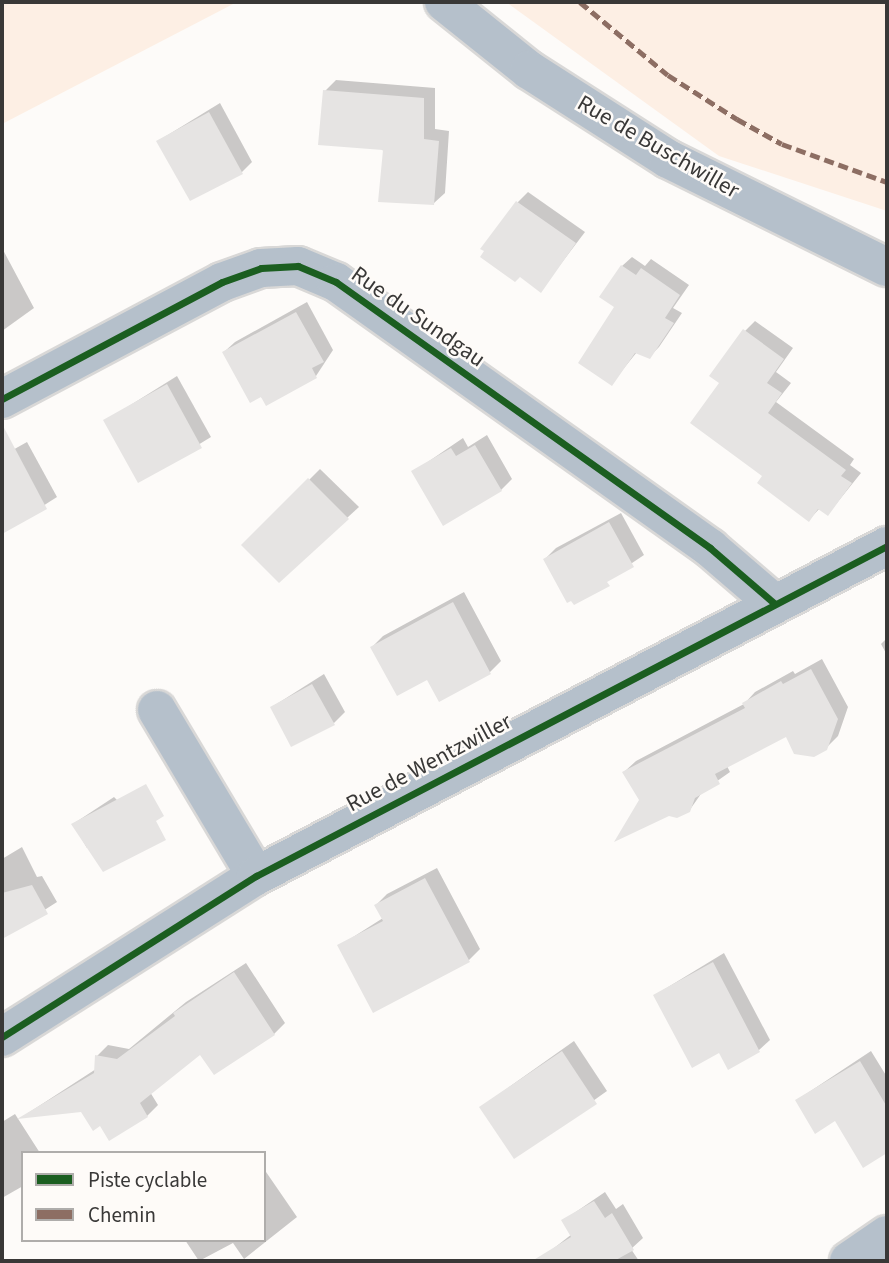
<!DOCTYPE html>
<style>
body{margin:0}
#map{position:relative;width:889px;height:1263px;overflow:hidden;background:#fdfbf9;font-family:"Source Sans 3",sans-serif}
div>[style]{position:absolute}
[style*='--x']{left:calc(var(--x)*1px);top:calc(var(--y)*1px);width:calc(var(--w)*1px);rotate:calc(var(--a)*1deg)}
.green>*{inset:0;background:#fdefe4}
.shadow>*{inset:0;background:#0003}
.building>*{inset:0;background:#e6e4e3}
.roads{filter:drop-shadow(2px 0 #d9d8d7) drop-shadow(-2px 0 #d9d8d7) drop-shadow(0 2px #d9d8d7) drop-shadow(0 -2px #d9d8d7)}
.minor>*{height:38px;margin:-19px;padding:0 19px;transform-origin:19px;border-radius:19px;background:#b5c0cb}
.quiet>*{height:5px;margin-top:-2.5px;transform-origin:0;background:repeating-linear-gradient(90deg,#8d6e63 0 10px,transparent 0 15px)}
.cycleway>*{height:7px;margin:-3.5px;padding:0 3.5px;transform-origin:3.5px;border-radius:3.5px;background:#1b5e20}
span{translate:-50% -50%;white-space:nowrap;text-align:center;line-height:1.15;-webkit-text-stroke:5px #fefbf8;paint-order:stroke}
.street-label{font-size:23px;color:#393837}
.frame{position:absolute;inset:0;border:4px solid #393837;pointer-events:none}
.legend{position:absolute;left:21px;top:1151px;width:245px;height:91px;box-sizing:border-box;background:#fefbf8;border:2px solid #afadab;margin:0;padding:9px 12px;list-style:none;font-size:21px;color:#393837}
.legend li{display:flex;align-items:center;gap:14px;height:35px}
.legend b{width:35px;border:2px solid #afadab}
</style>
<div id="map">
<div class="green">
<div style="clip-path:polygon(2px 2px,237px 2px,2px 124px)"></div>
<div style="clip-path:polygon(506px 2px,887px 2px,887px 211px,719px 156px)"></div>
</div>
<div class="shadow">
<div style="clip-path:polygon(336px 80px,435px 88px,435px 129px,449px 131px,445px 193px,434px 203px,325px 91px)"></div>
<div style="clip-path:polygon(220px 103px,252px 162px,242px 172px,191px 199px,158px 141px)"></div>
<div style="clip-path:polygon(528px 192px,585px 232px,541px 290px,520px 275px,518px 202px)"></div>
<div style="clip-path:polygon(2px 248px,34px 308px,2px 331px)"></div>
<div style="clip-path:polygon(632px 257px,645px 266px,651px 259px,689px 285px,673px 308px,682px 313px,659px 347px,649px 357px,637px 352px,612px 383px,622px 266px)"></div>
<div style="clip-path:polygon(307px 302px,333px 350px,316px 376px,267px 404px,224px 352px,235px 342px)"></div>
<div style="clip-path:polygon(755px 321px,793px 348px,776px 372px,791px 383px,776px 402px,854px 459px,850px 465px,861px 473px,828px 514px,820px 508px,809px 520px,764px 476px,721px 383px,745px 331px)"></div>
<div style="clip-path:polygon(177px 376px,211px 437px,139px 481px,105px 421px)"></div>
<div style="clip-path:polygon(487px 435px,512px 479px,501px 490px,413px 472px,463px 438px,468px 447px)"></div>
<div style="clip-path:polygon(27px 442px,57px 497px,2px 532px,2px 456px)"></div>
<div style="clip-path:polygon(320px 469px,359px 507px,279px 580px,244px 545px)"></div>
<div style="clip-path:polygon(621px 513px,644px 555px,574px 602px,545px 559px,556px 548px)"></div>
<div style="clip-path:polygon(464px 592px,501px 661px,490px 672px,439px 699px,427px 678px,372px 647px,383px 636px)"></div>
<div style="clip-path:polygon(887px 638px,887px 655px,881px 644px)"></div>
<div style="clip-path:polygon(822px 659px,848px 707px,838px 736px,826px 748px,786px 734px,727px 766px,730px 772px,703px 791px,689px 811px,641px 800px,624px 772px,636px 761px,744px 704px,755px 692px,793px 671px,795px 674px)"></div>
<div style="clip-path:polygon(324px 674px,345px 712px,334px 723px,272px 707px)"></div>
<div style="clip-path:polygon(114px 797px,153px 837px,87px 848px,73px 824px)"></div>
<div style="clip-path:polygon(22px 847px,37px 877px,42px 876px,57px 902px,2px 937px,2px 859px)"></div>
<div style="clip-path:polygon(437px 868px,480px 949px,469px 960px,339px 946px,383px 918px,376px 905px,387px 894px)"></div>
<div style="clip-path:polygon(724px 953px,770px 1040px,759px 1050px,720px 1051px,655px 995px)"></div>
<div style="clip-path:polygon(246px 963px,285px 1023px,274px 1034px,201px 1053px,150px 1092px,158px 1105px,147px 1116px,101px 1124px,82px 1110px,22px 1117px,96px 1069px,97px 1056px,108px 1045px,129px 1049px,186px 1002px)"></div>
<div style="clip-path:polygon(574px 1041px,607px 1091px,514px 1157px,481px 1107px)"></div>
<div style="clip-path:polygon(871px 1051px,887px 1077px,887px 1151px,864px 1165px,836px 1119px,797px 1100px)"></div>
<div style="clip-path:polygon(15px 1114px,40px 1153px,23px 1153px,23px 1186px,2px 1198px,2px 1122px)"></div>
<div style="clip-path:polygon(264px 1169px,297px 1217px,244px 1259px,233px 1243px,199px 1261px,185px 1240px,264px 1240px)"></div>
<div style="clip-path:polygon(605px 1192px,616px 1209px,623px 1204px,643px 1238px,631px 1249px,639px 1261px,553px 1261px,549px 1252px,572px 1234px,564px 1220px)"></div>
</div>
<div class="building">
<div style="clip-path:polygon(323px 90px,424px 98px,424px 139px,439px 141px,434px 205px,378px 202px,383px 150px,318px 145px)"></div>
<div style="clip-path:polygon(209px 112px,243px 174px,190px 201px,156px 141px)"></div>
<div style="clip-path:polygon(516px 201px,576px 243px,541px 293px,520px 277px,515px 282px,480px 257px,484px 251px,480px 249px)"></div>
<div style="clip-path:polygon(621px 265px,636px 275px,641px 268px,680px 295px,665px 318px,674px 323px,650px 359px,635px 353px,612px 386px,578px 363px,614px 307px,599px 297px)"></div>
<div style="clip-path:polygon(296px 312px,324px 362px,312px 368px,317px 378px,266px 406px,261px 397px,250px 403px,222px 352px)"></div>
<div style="clip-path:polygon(743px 329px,784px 359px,767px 383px,782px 393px,768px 413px,846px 470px,841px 476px,852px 483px,828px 516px,818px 509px,809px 522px,757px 483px,762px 476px,690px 423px,719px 383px,709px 376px)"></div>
<div style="clip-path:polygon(167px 384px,202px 448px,138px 483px,103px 420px)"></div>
<div style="clip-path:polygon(2px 424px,47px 509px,2px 534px)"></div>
<div style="clip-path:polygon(475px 445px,502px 491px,443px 526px,411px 471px,451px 448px,456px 456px)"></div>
<div style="clip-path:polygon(308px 478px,349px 519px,279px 583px,241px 545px)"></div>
<div style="clip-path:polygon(609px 522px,634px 567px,607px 582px,610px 586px,574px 605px,571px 601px,567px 603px,543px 559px)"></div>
<div style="clip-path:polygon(453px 602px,491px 674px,439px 702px,427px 680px,397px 696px,370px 647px)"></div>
<div style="clip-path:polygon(811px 669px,838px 719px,827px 750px,814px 757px,794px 754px,786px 737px,715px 774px,720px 784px,695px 798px,690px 812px,677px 818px,669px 816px,614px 842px,639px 800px,622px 772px,745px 708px,742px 703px,781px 681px,783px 684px)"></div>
<div style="clip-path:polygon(312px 684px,335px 725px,291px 747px,270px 707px)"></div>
<div style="clip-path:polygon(146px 784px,164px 816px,156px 821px,166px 840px,103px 872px,71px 824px)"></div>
<div style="clip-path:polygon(425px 878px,470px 962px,373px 1013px,337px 945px,383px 921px,374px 905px)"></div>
<div style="clip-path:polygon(32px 885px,48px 914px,2px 939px,2px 893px)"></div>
<div style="clip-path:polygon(713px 962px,760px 1052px,728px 1070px,719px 1053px,692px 1068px,653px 995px)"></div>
<div style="clip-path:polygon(234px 972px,275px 1035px,214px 1075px,200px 1055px,140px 1103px,148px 1117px,109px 1141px,100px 1126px,93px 1131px,81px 1112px,17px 1119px,94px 1073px,95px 1055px,117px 1059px,175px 1016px,173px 1013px)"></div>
<div style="clip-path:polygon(562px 1051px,597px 1104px,514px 1159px,479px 1107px)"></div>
<div style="clip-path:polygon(860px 1061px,887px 1107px,887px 1153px,863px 1168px,835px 1121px,815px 1134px,795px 1100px)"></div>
<div style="clip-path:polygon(594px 1201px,605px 1218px,612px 1213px,634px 1250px,614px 1261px,532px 1261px,571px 1237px,561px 1220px)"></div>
</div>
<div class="roads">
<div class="minor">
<div style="--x:444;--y:2;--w:109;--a:38.7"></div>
<div style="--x:529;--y:70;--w:165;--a:32.6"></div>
<div style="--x:668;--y:159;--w:244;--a:26.3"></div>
<div style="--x:2;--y:399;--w:249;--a:-28"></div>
<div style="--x:222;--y:282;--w:41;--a:-19.7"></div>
<div style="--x:261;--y:268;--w:37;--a:-3"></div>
<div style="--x:298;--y:266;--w:41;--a:22.8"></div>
<div style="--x:336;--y:282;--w:459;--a:35.4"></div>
<div style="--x:710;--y:548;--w:84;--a:40.7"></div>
<div style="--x:157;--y:710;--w:193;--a:59.2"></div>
<div style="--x:2;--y:1037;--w:301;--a:-32.4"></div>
<div style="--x:256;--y:876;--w:712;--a:-27.61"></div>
<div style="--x:849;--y:1261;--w:46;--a:-34.4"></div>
</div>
</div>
<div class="quiet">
<div style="--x:580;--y:2;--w:114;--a:39.7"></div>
<div style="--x:668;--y:75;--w:82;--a:32.5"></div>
<div style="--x:737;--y:119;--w:51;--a:29.1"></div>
<div style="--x:782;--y:144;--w:112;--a:19.9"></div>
</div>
<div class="cycleway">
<div style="--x:2;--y:399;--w:249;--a:-28"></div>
<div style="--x:222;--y:282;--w:41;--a:-19.7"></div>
<div style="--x:261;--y:268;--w:37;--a:-3"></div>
<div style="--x:298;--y:266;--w:41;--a:22.8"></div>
<div style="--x:336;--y:282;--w:459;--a:35.4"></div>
<div style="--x:710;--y:548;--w:84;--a:40.7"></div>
<div style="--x:2;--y:1037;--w:301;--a:-32.4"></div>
<div style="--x:256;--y:876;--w:712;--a:-27.61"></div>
</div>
<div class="street-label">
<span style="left:658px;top:147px;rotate:30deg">Rue de Buschwiller</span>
<span style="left:418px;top:317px;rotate:35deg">Rue du Sundgau</span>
<span style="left:429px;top:763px;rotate:-28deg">Rue de Wentzwiller</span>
</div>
<div class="frame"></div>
<ul class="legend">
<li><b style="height:9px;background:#1b5e20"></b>Piste cyclable</li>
<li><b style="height:9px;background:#8d6e63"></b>Chemin</li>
</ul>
</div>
